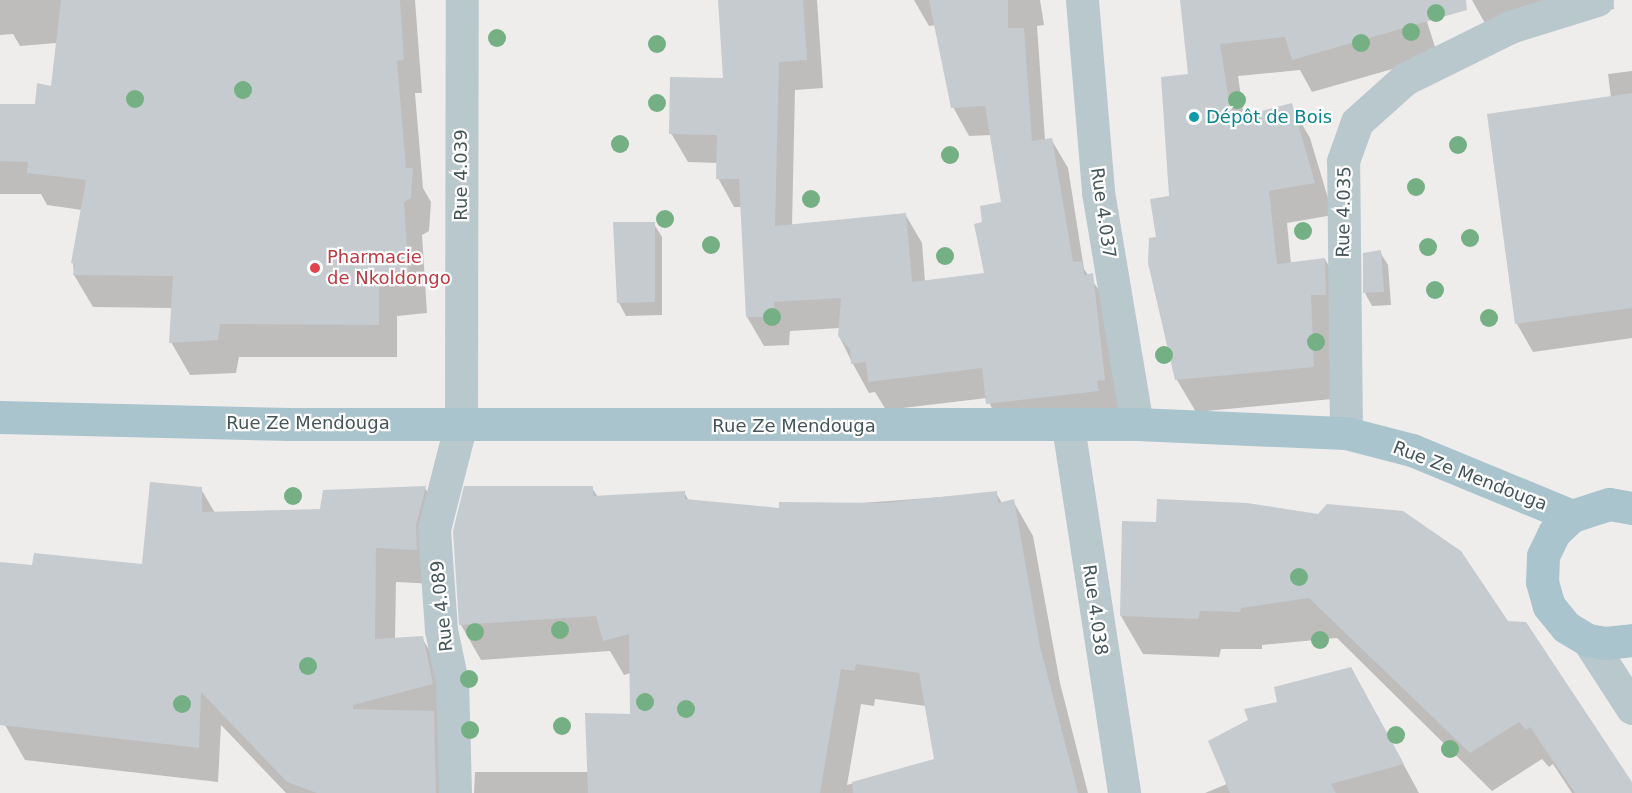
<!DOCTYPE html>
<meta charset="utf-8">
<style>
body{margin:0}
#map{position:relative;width:1632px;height:793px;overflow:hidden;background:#efecec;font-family:"DejaVu Sans",sans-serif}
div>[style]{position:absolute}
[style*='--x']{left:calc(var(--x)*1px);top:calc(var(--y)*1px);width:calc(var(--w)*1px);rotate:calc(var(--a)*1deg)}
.shadow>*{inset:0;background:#0003}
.building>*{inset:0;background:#c5cbcf}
.minor>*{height:33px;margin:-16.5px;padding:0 16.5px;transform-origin:16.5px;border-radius:16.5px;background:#b9c8cd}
.major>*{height:33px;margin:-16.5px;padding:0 16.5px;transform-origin:16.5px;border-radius:16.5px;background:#aac4cd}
.trees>*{width:18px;height:18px;margin:-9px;border-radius:50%;background:#75b084}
.dots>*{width:16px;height:16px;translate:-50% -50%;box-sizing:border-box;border:3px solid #fff;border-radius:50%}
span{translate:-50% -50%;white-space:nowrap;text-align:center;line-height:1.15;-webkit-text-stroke:4.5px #fff;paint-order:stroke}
.culture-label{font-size:18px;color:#0d838f}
.left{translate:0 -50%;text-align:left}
.street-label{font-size:18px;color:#44555a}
.health-label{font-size:18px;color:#be3a42}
</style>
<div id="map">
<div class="shadow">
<div style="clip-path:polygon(0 0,415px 0,422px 93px,415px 93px,423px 188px,431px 202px,429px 231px,422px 235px,427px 313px,397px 316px,397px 357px,239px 357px,236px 373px,190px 375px,171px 342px,173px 308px,93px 307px,74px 275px,73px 262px,82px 210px,47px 205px,41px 194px,0 194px,0 106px,36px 105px,52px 88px,57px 43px,20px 46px,13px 34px,0 35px)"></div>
<div style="clip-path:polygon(719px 0,817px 0,823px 88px,795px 90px,792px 226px,905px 214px,922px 243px,925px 282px,986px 274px,984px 223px,1003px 203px,991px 135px,969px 136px,953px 107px,936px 25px,929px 26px,914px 0,1040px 0,1044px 25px,1037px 26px,1045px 140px,1051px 139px,1068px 168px,1084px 269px,1108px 303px,1121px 409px,1004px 433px,987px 398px,886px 410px,875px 392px,869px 393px,853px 364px,839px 336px,840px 328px,790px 331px,789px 345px,764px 346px,747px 317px,742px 207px,734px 207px,718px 178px,718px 163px,688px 162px,671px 133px,725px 80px)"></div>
<div style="clip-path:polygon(1181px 0,1420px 0,1438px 56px,1312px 92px,1300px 70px,1238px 76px,1244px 118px,1291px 105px,1310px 138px,1333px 215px,1287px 223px,1291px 264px,1325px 259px,1343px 292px,1332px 399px,1196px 412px,1177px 380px,1157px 238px,1171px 198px,1190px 75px)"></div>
<div style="clip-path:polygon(1472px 0,1613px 0,1614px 9px,1487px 27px)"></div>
<div style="clip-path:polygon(1632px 71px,1632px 338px,1533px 352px,1517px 324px,1611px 98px,1608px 74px)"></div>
<div style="clip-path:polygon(654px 224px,662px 237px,662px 315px,626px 316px,619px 303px)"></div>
<div style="clip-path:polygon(1380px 252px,1388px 265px,1391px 305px,1372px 306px,1365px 293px)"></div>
<div style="clip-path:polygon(425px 488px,445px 522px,436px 584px,396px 582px,395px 639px,422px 638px,443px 673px,455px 793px,286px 793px,221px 725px,218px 782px,25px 760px,5px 725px,144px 566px,201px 489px,215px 513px,321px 510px)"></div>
<div style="clip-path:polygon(evenodd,592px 488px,598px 497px,684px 492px,689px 501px,781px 509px,996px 493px,1002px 503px,1013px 501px,1033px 536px,1060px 683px,1088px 793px,474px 793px,475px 772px,588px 772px,632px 715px,631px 673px,624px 675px,610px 651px,481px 660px,461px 625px,454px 531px,592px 488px,875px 699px,926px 706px,935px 760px,847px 785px,861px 704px,874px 706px,875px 699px)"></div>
<div style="clip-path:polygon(1124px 523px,1507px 623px,1632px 793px,1572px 793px,1553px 764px,1549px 767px,1542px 759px,1492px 791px,1337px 638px,1262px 645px,1262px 649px,1221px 649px,1219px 657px,1143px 654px,1121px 616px)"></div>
<div style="clip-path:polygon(1374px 710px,1419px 793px,1205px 793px,1227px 784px)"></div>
</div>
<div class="building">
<div style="clip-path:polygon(61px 0,400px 0,404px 60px,397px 61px,406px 168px,413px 168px,411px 198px,404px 202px,409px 280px,379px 283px,379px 325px,220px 324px,218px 340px,169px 343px,173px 276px,73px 275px,75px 264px,71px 263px,86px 180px,27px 173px,28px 162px,0 161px,0 104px,35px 104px,37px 83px,51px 86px)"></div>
<div style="clip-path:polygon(718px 0,803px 0,807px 60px,779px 62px,775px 226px,906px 213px,912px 282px,984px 273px,974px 224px,982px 222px,980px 206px,1001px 202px,985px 106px,951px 108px,929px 0,1008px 0,1008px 28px,1024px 28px,1032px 141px,1052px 138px,1073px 262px,1082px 261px,1084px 275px,1093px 273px,1105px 380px,1097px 381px,1099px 391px,986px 404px,982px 368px,868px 382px,866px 362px,851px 364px,850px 349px,838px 336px,841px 298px,774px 302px,774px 317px,746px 317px,739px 179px,716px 179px,717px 135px,669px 134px,670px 77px,723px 78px)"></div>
<div style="clip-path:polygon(1180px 0,1466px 0,1467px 10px,1292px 60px,1285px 37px,1220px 44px,1232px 119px,1292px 103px,1315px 183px,1269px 191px,1277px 264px,1325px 258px,1326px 295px,1311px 295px,1314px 367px,1175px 380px,1148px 263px,1149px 238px,1156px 237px,1150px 199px,1169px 196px,1161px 77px,1188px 74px)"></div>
<div style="clip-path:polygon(1632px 93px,1632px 308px,1515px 324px,1487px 114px)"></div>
<div style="clip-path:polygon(613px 222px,655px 222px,655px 302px,617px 303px)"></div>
<div style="clip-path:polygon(1381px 250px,1384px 292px,1363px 293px,1363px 253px)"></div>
<div style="clip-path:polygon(150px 482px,202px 487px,202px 512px,320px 509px,323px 490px,426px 486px,416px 525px,417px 550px,376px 548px,375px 639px,423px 636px,433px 684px,353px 705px,353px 709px,434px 711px,436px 793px,317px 793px,287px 782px,201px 692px,199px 748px,0 725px,0 562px,32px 565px,34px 553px,142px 564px)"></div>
<div style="clip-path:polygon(464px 486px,593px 486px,593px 496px,685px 491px,685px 499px,779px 508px,779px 502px,883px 503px,997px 491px,998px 503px,1014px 499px,1040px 646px,1078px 793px,853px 793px,852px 782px,934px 759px,919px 673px,856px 664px,854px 671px,841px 669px,820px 793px,588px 793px,585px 713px,630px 714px,629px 634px,603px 641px,596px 616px,459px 625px,453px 531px)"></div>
<div style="clip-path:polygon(1157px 499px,1247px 503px,1318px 514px,1327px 504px,1403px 511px,1461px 551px,1508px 621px,1526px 622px,1632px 782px,1632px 793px,1575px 793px,1530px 727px,1526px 730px,1519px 722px,1470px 753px,1309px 598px,1241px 608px,1240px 612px,1200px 611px,1198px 619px,1120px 616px,1122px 521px,1156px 522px)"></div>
<div style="clip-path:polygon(1351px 667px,1404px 764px,1331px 784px,1336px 793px,1230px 793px,1208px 741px,1248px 720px,1244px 709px,1277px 702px,1274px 687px)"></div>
</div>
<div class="minor">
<div style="--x:1082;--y:0;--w:193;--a:85.2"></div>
<div style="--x:1098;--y:192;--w:235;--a:80.5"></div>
<div style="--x:1068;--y:426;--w:371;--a:81.3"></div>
<div style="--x:1346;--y:433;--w:272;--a:-90.6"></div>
<div style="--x:1343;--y:161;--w:41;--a:-70.3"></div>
<div style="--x:1357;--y:122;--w:64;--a:-41.9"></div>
<div style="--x:1405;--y:79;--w:117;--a:-26.3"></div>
<div style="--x:1510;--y:27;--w:91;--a:-17.2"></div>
<div style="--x:1588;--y:640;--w:81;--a:57.1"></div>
<div style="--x:455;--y:793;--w:111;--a:-91.5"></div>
<div style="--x:452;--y:682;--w:53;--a:-101.9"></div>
<div style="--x:441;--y:630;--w:101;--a:-94"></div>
<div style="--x:434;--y:529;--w:109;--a:-75.7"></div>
<div style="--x:461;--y:423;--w:423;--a:-89.9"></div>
</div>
<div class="major">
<div style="--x:0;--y:417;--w:290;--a:1.4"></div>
<div style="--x:290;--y:424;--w:847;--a:0"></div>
<div style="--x:1137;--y:424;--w:209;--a:2.5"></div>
<div style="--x:1346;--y:433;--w:68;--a:14.4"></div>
<div style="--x:1412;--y:450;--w:173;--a:22.4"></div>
<div style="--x:1632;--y:508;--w:23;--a:-170"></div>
<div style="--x:1609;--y:504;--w:39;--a:162"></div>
<div style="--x:1572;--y:516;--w:25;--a:137"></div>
<div style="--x:1554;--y:533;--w:25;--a:116"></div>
<div style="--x:1543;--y:556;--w:26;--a:92"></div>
<div style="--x:1542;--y:582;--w:25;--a:74"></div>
<div style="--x:1549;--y:606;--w:27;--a:51"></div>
<div style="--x:1566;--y:627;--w:26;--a:31"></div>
<div style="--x:1588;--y:640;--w:17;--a:10"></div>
<div style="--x:1605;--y:643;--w:27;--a:-6"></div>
</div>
<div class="trees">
<div style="left:1436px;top:13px"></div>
<div style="left:1411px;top:32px"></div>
<div style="left:497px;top:38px"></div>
<div style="left:1361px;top:43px"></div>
<div style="left:657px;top:44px"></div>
<div style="left:243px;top:90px"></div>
<div style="left:135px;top:99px"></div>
<div style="left:1237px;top:100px"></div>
<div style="left:657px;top:103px"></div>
<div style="left:620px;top:144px"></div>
<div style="left:1458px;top:145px"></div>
<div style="left:950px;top:155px"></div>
<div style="left:1416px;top:187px"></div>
<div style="left:811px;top:199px"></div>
<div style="left:665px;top:219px"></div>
<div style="left:1303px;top:231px"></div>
<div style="left:1470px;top:238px"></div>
<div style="left:711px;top:245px"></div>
<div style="left:1428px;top:247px"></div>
<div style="left:945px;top:256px"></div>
<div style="left:1435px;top:290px"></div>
<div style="left:772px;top:317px"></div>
<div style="left:1489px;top:318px"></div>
<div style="left:1316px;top:342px"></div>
<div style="left:1164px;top:355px"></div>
<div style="left:293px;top:496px"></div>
<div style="left:1299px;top:577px"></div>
<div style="left:560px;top:630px"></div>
<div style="left:475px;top:632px"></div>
<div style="left:1320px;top:640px"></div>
<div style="left:308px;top:666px"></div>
<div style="left:469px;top:679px"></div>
<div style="left:645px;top:702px"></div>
<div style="left:182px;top:704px"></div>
<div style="left:686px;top:709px"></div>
<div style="left:562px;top:726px"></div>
<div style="left:470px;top:730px"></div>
<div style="left:1396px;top:735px"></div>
<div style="left:1450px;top:749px"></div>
</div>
<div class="dots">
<div style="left:1194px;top:117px;background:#0f9aa8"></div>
<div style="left:315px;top:268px;background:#e0444e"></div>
</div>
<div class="culture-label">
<span class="left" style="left:1206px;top:117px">Dépôt de Bois</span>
</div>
<div class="street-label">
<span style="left:461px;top:175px;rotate:-90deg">Rue 4.039</span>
<span style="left:1344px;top:212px;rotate:-89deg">Rue 4.035</span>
<span style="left:1103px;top:213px;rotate:82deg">Rue 4.037</span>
<span style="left:308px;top:423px">Rue Ze Mendouga</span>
<span style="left:794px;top:426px">Rue Ze Mendouga</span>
<span style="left:1470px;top:476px;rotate:21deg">Rue Ze Mendouga</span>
<span style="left:442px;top:606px;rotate:-96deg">Rue 4.089</span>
<span style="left:1095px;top:610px;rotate:82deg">Rue 4.038</span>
</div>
<div class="health-label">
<span class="left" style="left:327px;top:268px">Pharmacie<br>de Nkoldongo</span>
</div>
</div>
